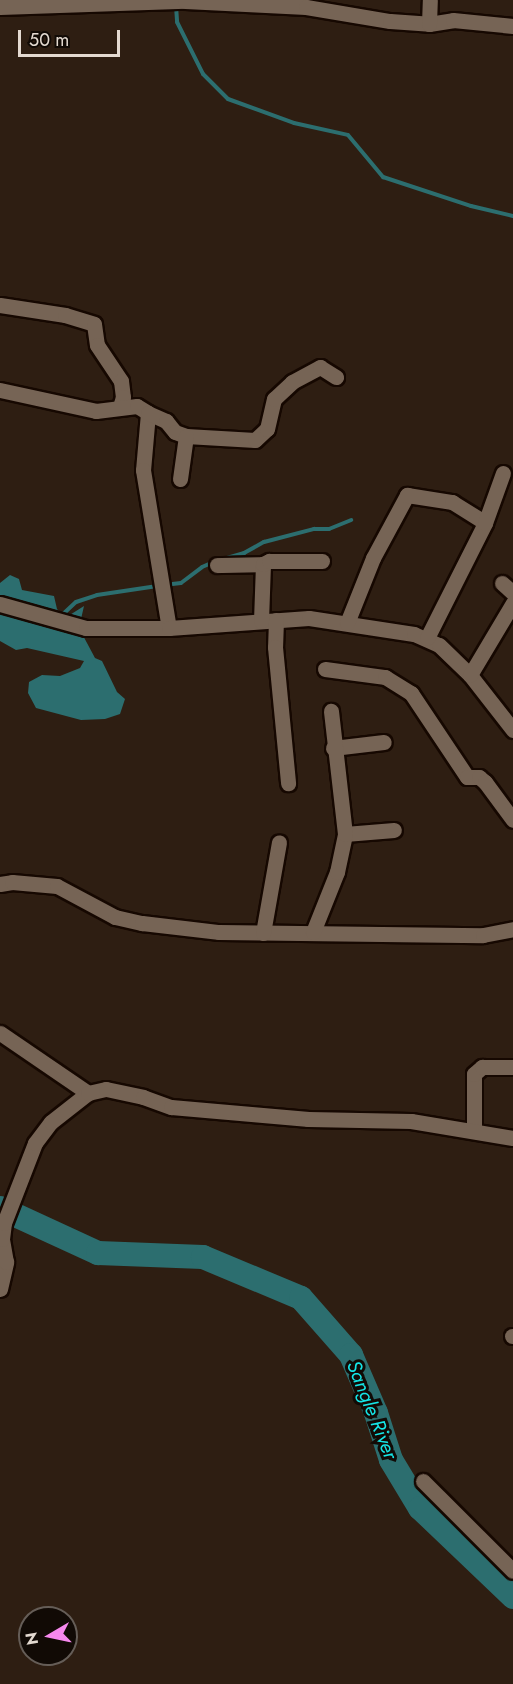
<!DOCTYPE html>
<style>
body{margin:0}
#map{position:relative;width:513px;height:1684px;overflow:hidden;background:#2e1e12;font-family:Jost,sans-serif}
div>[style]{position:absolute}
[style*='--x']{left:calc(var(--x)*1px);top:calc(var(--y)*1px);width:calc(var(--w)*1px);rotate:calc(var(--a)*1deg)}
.water>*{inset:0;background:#2c6e6f}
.stream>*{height:4px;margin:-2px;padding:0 2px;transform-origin:2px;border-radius:2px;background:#2c6e6f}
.river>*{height:24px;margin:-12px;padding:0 12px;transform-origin:12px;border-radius:12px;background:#2c6e6f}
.roads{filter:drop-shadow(2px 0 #160801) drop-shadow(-2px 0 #160801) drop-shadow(0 2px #160801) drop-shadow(0 -2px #160801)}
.minor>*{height:15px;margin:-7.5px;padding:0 7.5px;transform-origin:7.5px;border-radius:7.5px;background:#766455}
span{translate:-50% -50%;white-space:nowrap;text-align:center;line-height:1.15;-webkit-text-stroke:6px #110a05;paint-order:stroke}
.water-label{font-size:20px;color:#15e5e6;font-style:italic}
.north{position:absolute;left:18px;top:1606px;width:60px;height:60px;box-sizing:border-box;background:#110a05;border:2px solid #655d57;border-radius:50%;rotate:261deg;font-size:16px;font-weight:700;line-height:24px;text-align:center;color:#e4dad1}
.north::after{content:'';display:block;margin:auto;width:21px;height:27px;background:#f688ed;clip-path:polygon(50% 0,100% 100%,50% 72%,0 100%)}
.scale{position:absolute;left:18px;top:30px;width:102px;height:27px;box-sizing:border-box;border:3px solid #e4dad1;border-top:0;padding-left:8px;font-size:18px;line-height:21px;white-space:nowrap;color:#e4dad1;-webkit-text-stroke:4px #110a05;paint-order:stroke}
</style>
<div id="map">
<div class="water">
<div style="clip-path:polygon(10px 575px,19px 579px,22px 590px,54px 596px,57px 609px,65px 618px,84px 606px,79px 628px,95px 658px,102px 661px,117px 692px,125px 699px,120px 714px,105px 719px,81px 720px,36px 708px,28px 693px,29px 682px,42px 675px,60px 676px,80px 668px,84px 661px,27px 648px,16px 650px,0 641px,0 583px)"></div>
</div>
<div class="stream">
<div style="--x:176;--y:6;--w:16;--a:86"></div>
<div style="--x:177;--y:22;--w:58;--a:63.4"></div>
<div style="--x:203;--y:74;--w:35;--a:45"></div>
<div style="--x:228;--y:99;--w:70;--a:20"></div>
<div style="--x:294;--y:123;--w:55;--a:12.5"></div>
<div style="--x:348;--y:135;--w:55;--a:50.2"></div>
<div style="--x:383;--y:177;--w:93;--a:18.2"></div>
<div style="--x:471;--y:206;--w:43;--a:13.4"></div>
<div style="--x:227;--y:558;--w:18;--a:-16"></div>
<div style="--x:244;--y:553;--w:23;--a:-29"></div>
<div style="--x:264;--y:542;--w:52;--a:-14.6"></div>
<div style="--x:314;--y:529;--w:15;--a:0"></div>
<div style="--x:329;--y:529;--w:24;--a:-22"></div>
<div style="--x:164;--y:585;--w:17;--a:-7"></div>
<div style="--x:181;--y:583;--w:26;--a:-37"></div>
<div style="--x:202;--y:567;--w:13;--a:-23"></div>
<div style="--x:62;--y:615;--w:19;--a:-43"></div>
<div style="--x:76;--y:602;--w:22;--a:-18"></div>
<div style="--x:97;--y:595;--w:61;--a:-8.5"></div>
</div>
<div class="river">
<div style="--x:0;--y:1208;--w:108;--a:24.7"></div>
<div style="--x:98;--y:1253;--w:105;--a:2.2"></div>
<div style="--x:203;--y:1257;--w:106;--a:22.7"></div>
<div style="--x:301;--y:1298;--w:76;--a:48.7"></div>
<div style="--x:351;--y:1355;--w:63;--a:66.7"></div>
<div style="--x:376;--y:1413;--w:49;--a:72.3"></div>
<div style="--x:391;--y:1460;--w:56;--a:58.9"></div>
<div style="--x:420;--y:1508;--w:129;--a:43.7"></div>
</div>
<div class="roads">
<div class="minor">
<div style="--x:0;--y:7;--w:185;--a:-1.9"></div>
<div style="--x:185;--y:1;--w:121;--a:2.8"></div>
<div style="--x:306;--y:7;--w:85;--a:9.5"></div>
<div style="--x:390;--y:21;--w:39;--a:4"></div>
<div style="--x:429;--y:24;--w:24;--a:-9"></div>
<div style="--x:453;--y:20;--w:60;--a:5.7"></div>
<div style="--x:429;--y:24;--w:24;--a:-88"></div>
<div style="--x:0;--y:305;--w:66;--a:8.7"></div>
<div style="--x:65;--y:315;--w:30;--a:17"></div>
<div style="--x:94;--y:324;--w:21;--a:82"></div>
<div style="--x:97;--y:345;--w:43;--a:56.3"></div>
<div style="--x:121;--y:381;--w:16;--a:83"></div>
<div style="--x:123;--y:397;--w:10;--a:107"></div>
<div style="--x:0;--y:390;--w:98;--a:12.3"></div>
<div style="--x:96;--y:411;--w:41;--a:-7"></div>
<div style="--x:137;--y:406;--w:13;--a:32"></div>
<div style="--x:148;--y:413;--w:57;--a:95"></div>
<div style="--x:143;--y:470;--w:160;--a:80.7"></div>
<div style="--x:148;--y:413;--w:20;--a:24"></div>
<div style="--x:166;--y:421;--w:14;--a:51"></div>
<div style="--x:175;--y:432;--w:12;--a:20"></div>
<div style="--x:186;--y:436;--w:69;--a:3.3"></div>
<div style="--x:255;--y:440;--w:16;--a:-43"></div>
<div style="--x:267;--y:429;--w:31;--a:-77"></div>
<div style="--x:274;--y:399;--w:25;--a:-43"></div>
<div style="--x:292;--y:382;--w:32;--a:-28"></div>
<div style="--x:320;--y:367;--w:19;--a:32"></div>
<div style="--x:180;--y:479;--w:43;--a:-82.1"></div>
<div style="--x:217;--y:565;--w:46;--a:-1.2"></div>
<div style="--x:502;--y:583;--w:15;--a:42"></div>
<div style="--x:0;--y:604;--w:89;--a:15.6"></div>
<div style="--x:86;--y:628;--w:83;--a:0"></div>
<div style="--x:169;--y:628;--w:140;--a:-4.1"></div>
<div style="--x:309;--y:618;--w:106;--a:8.7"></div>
<div style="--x:414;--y:634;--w:27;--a:24"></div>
<div style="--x:439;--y:645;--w:43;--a:44.1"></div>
<div style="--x:470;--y:675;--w:70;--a:52"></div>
<div style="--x:276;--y:620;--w:27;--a:92"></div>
<div style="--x:275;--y:647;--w:137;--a:84.5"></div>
<div style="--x:261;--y:621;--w:57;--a:-88"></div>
<div style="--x:263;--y:564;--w:7;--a:-27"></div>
<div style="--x:269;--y:561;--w:53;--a:0"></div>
<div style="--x:347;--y:623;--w:70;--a:-68.2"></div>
<div style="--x:373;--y:558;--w:72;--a:-61.6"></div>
<div style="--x:407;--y:495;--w:46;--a:8.8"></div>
<div style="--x:452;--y:502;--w:39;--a:32"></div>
<div style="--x:427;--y:638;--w:129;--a:-63.2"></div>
<div style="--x:485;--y:523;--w:53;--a:-70.2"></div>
<div style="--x:325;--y:669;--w:61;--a:7.6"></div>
<div style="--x:385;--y:677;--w:31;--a:32"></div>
<div style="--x:411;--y:693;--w:101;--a:56.3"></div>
<div style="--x:467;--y:777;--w:12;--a:0"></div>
<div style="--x:479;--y:777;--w:8;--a:40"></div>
<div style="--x:485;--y:782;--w:47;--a:53.6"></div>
<div style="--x:470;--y:675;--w:84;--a:-59.2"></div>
<div style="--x:333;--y:748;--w:51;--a:-6.7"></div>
<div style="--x:345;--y:834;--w:49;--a:-4.7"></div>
<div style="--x:0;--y:884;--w:12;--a:-9"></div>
<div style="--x:12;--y:882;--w:45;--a:5.1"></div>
<div style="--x:57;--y:886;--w:66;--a:28.1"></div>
<div style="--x:115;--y:917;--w:28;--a:13"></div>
<div style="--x:142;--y:923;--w:78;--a:6.7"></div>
<div style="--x:219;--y:932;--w:264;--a:0.7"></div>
<div style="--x:483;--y:935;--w:31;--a:-11"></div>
<div style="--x:313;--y:932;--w:65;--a:-68.2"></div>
<div style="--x:337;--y:872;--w:39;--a:-78"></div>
<div style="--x:345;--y:834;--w:124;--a:-96.5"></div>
<div style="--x:263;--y:933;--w:92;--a:-80"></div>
<div style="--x:0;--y:1033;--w:107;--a:34.3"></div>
<div style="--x:474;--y:1130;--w:56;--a:-90"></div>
<div style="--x:474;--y:1074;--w:11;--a:-41"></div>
<div style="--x:482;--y:1067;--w:31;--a:0"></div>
<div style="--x:0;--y:1289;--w:28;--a:-77"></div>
<div style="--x:6;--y:1262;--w:23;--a:-100"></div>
<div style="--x:2;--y:1239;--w:16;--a:-83"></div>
<div style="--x:4;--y:1223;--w:86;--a:-68.8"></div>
<div style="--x:35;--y:1143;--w:26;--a:-53"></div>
<div style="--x:51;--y:1122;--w:47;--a:-38.1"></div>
<div style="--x:88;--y:1093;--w:18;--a:-13"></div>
<div style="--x:106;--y:1089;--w:38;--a:12"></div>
<div style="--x:143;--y:1097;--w:30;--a:20"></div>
<div style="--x:171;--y:1107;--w:138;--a:5"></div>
<div style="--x:308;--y:1119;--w:103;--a:1.1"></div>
<div style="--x:411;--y:1121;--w:103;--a:9.5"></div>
<div style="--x:512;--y:1336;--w:1;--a:0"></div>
<div style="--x:423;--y:1481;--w:127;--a:45"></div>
</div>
</div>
<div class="water-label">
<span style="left:372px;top:1410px;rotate:68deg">Sangle River</span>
</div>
<div class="north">N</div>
<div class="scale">50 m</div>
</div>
